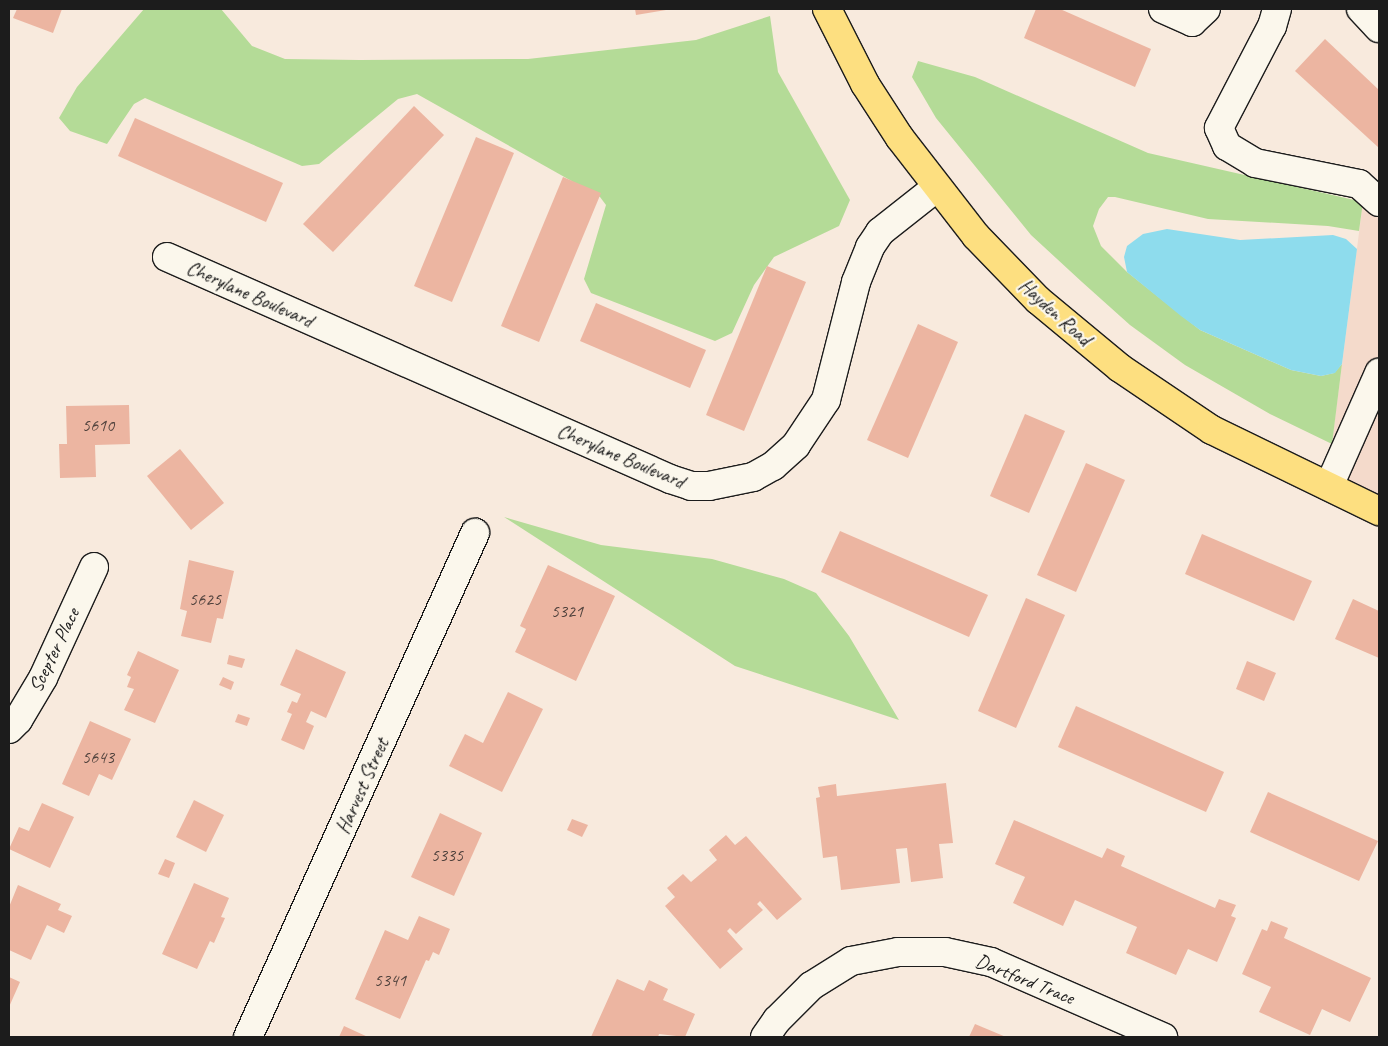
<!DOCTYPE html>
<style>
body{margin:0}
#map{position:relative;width:1388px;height:1046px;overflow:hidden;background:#f8eadd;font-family:Caveat,sans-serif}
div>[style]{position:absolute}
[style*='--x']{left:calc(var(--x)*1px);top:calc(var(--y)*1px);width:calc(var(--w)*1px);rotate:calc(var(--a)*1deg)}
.built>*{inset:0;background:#f4dacb}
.green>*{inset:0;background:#b4db97}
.water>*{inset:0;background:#8edced}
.building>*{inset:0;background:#ecb5a1}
.roads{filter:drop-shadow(1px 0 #1c1c1c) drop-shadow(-1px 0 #1c1c1c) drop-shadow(0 1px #1c1c1c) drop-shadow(0 -1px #1c1c1c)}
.street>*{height:28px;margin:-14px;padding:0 14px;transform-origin:14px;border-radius:14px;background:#fbf7ec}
.primary>*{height:28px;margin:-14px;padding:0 14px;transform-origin:14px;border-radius:14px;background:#fddf80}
span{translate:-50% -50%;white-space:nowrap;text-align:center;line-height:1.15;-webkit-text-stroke:4.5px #fbf7ec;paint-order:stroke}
.number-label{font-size:18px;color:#50423d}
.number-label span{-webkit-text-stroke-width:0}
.street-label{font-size:20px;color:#1c1c1c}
.frame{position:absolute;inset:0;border:10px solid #1c1c1c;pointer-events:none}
</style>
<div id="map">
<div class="built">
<div style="clip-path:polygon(1363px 202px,1379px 206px,1379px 511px,1326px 488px)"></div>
</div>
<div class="green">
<div style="clip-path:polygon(144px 9px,221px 9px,252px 46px,285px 59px,360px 60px,528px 59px,696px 40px,770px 16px,778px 72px,850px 200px,839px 226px,774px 257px,754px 285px,732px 333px,715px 341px,591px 293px,584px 279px,606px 205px,600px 197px,417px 94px,398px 99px,319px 164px,302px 166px,145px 98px,134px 104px,107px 144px,70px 131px,59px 118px,77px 87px)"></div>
<div style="clip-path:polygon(918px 61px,975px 77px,1148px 153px,1363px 202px,1359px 231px,1328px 226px,1208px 219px,1115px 197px,1108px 197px,1099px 209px,1093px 226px,1101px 246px,1127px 272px,1200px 330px,1291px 370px,1321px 376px,1334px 373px,1342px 364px,1332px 444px,1270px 414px,1185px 365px,1130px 325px,1082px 282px,1031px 235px,936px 118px,912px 77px)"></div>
<div style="clip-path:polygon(504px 517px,601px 545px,712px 559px,784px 579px,816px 593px,849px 636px,899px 720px,735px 666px)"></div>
</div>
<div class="water">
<div style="clip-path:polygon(1167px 229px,1240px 240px,1333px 235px,1346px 239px,1357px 249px,1342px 364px,1335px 373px,1321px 376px,1291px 370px,1200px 330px,1181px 316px,1127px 272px,1124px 257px,1127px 246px,1143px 234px)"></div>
</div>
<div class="building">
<div style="clip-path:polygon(17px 9px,62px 9px,53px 33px,13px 18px)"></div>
<div style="clip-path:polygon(635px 9px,665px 9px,666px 10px,636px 15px)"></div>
<div style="clip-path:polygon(1036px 9px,1060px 9px,1151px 49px,1135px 87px,1024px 38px)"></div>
<div style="clip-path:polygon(1325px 39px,1379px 90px,1379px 148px,1295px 71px)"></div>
<div style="clip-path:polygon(414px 106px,444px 135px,333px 252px,303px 224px)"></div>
<div style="clip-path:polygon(135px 118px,283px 183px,266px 222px,118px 156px)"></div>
<div style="clip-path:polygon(476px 137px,514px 153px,452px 302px,414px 286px)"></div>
<div style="clip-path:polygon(563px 177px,601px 193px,539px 342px,501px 326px)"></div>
<div style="clip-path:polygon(767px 266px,806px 282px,744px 431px,706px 415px)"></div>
<div style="clip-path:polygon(596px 303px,706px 350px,690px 388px,580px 341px)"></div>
<div style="clip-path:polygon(918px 324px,958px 342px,908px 458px,867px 440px)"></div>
<div style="clip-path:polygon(129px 405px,130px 444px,95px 445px,96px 477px,60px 478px,59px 444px,67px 444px,66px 406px)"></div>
<div style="clip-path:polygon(1025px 414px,1065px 431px,1029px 513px,990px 496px)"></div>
<div style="clip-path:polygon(180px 449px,224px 503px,191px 530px,147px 476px)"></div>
<div style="clip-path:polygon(1086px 463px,1125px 480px,1076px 592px,1037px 575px)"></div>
<div style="clip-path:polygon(840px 531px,988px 595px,969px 637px,821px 572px)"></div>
<div style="clip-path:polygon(1202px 534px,1312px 581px,1294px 621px,1185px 574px)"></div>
<div style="clip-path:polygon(189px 560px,234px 571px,223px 619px,217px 618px,211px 643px,181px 636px,187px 611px,180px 609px)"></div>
<div style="clip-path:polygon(548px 565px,615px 596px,576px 681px,515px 652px,526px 629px,520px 626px)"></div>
<div style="clip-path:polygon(1026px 598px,1065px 615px,1016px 728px,978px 711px)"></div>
<div style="clip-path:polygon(1353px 599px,1379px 611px,1379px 658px,1335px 639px)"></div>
<div style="clip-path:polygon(296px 649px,346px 672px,326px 718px,311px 711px,306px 722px,314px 726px,304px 750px,281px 740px,292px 714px,287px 712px,292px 701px,297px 703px,301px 694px,280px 685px)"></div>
<div style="clip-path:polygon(138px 651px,179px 670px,155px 723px,124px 710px,134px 689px,127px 687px,131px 677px,127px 675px)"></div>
<div style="clip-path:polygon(229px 655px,245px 659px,242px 668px,227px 664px)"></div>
<div style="clip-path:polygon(1247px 661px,1276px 673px,1264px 701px,1236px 689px)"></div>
<div style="clip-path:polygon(223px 677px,234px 682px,231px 690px,219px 685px)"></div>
<div style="clip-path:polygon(508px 692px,543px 709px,502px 792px,449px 766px,465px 734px,483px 743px)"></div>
<div style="clip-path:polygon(1076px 706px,1224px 772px,1206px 812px,1058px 747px)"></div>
<div style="clip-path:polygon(238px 714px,250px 718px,247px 726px,235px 722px)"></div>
<div style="clip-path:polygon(90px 721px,131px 739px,112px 780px,99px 774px,89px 796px,62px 784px)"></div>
<div style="clip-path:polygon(946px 783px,953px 843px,939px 844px,943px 878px,911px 882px,907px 848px,896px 849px,900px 883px,841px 890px,837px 856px,823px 858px,816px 798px,820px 797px,818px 787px,836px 784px,837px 796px)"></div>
<div style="clip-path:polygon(1268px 792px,1378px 841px,1359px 881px,1250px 832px)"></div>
<div style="clip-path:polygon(194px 800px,224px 815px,206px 852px,176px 837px)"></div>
<div style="clip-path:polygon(42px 803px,74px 817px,50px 868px,9px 849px,19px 827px,29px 831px)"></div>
<div style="clip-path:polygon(440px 813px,482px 833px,454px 896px,411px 877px)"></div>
<div style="clip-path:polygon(572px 819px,588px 825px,582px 837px,567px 830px)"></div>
<div style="clip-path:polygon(1014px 820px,1102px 858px,1107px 848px,1125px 856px,1121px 866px,1215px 908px,1219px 899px,1236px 905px,1231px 916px,1236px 918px,1217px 962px,1188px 949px,1176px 975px,1126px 953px,1137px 927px,1075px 900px,1063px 926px,1013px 903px,1025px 877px,995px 864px)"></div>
<div style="clip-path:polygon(726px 835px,735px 845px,746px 836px,802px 899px,777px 920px,760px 901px,757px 904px,763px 910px,736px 934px,730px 928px,727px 931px,743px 949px,720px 969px,665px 906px,675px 897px,667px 888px,683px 874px,691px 882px,717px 860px,709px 850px)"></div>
<div style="clip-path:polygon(165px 859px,175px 863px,169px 878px,158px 874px)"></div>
<div style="clip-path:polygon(194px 883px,229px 898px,221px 917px,225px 918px,214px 943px,210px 941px,197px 969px,162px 954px)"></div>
<div style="clip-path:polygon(18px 885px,61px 904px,58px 910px,72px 916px,64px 933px,47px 925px,31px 960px,9px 950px,9px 907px)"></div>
<div style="clip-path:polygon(419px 916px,450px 929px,439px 955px,433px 952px,429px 961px,426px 960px,400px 1019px,355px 999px,385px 930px,408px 940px)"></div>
<div style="clip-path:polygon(1271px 921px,1288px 928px,1284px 938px,1371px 978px,1350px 1022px,1322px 1009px,1310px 1035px,1259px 1012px,1271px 987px,1242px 974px,1262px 929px,1267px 931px)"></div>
<div style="clip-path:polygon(9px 977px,20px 982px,9px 1007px)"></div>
<div style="clip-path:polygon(617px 979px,644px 991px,649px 980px,668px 989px,663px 1000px,695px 1014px,685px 1037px,659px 1034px,658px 1037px,591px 1037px)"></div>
<div style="clip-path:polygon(975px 1024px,1006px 1037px,969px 1037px)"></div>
<div style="clip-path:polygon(344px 1026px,368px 1037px,339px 1037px)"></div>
</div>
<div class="roads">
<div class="street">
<div style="--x:1163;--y:9;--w:32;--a:24"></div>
<div style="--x:1192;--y:22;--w:19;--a:-43"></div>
<div style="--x:1277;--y:9;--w:18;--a:106"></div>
<div style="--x:1272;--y:26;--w:115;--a:117.5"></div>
<div style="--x:1219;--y:128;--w:20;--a:66"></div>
<div style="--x:1227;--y:146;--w:33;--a:31"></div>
<div style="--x:1255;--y:163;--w:106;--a:11.4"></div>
<div style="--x:1359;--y:184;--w:27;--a:42"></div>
<div style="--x:1361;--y:9;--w:26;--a:47"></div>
<div style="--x:167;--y:257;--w:550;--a:23.81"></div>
<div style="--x:670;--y:479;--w:22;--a:18"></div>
<div style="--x:691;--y:486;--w:18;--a:0"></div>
<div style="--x:709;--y:486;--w:45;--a:-11.6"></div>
<div style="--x:753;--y:477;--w:23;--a:-29"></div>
<div style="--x:773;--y:466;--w:31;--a:-42"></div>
<div style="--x:796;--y:445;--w:54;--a:-56.3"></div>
<div style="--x:826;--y:400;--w:122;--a:-75.7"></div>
<div style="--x:856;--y:282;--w:38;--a:-68"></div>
<div style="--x:870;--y:247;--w:18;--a:-56"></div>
<div style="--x:880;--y:232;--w:71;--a:-38.2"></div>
<div style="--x:1329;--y:486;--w:124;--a:-66.1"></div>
<div style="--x:9;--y:729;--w:13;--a:-45"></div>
<div style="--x:18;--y:720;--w:49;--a:-59.2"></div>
<div style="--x:43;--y:678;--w:122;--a:-65.3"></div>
<div style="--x:248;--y:1037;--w:553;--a:-65.75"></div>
<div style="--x:765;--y:1037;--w:21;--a:-55"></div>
<div style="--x:777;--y:1020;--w:48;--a:-45"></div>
<div style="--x:811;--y:986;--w:47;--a:-32"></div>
<div style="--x:851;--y:961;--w:48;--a:-10.8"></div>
<div style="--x:898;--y:952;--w:47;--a:0"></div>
<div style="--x:945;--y:952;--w:47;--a:12.3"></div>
<div style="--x:991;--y:962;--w:188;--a:23.6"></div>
</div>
<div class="primary">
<div style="--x:827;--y:9;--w:84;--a:63.1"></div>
<div style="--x:865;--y:84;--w:64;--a:57.1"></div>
<div style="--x:900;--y:138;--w:124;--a:52.2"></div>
<div style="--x:976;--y:236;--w:89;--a:45.9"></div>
<div style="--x:1038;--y:300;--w:107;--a:39.7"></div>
<div style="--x:1120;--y:368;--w:111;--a:34"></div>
<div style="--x:1212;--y:430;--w:186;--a:25.9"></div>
</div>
</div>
<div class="number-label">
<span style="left:98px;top:425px">5610</span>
<span style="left:205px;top:599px">5625</span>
<span style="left:567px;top:611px">5321</span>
<span style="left:98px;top:757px">5643</span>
<span style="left:447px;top:855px">5335</span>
<span style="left:390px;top:980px">5341</span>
</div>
<div class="street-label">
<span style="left:250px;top:294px;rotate:24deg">Cherylane Boulevard</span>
<span style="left:1055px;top:312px;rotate:42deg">Hayden Road</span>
<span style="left:621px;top:456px;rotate:23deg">Cherylane Boulevard</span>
<span style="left:54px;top:650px;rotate:-64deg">Scepter Place</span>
<span style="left:362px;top:786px;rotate:-66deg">Harvest Street</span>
<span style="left:1025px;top:979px;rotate:22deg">Dartford Trace</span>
</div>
<div class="frame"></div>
</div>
